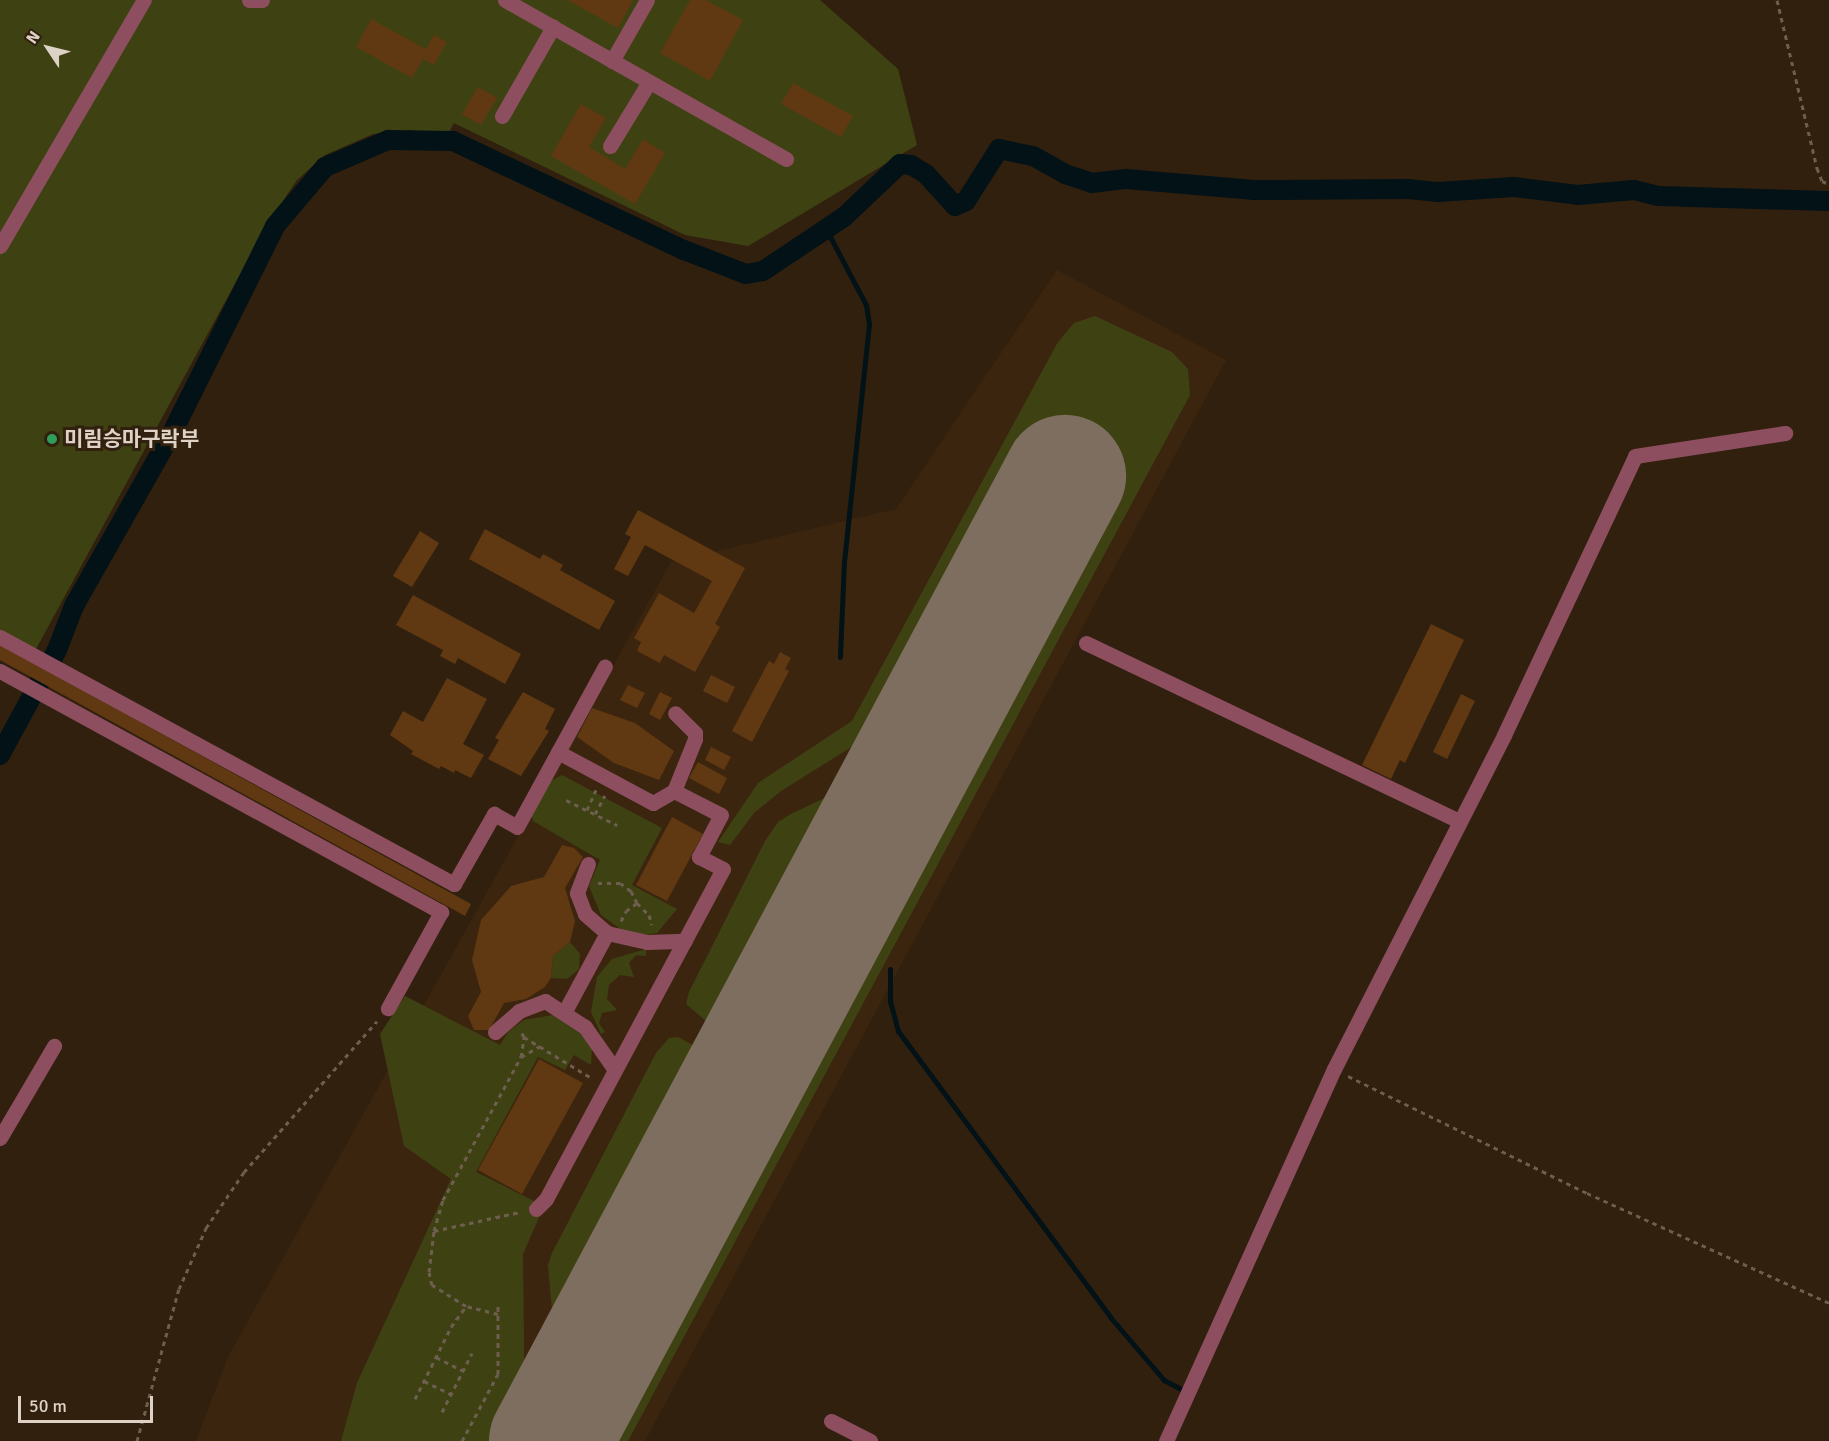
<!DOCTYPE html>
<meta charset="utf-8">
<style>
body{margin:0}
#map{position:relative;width:1829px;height:1441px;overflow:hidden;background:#32200f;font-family:Signika,"Noto Sans KR",sans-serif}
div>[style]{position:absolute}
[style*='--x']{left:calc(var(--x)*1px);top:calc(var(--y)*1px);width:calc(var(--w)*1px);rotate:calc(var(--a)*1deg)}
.built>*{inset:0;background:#3c250e}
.green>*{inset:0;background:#3e4213}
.stream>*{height:5px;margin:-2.5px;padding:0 2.5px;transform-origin:2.5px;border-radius:2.5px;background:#021217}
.canal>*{height:20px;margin:-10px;padding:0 10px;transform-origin:10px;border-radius:10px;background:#021217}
.runway>*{height:122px;margin:-61px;padding:0 61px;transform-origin:61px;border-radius:61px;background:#7e6e60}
.building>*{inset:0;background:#603811}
.path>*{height:3px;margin-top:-1.5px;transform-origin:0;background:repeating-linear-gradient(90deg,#6e5e4f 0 4.5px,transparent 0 9px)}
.minor>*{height:15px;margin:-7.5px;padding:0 7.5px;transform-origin:7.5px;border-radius:7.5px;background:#8d4f5f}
.dots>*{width:16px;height:16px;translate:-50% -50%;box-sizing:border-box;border:3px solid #32200f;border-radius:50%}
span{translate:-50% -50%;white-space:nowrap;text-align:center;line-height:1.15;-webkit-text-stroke:6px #32200f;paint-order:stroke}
.poi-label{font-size:21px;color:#ded2c7;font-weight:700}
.left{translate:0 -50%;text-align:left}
.north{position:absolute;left:18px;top:18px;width:60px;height:60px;-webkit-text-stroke:4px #32200f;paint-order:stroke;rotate:305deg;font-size:16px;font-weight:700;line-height:24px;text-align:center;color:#ded2c7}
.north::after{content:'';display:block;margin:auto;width:21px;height:27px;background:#ded2c7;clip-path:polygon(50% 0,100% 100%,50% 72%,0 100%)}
.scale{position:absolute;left:18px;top:1396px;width:135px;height:27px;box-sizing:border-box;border:3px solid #ded2c7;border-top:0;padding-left:8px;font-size:18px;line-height:21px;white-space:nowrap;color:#ded2c7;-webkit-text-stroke:4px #32200f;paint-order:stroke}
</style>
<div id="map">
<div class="built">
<div style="clip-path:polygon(1057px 270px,1226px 360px,645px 1441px,196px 1441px,228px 1357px,671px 562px,896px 509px)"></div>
</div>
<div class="green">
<div style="clip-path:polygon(0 0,820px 0,898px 69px,917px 145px,748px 246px,685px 235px,454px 123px,448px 134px,409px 130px,373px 134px,325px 155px,297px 180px,268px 223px,36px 649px,0 632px)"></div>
<div style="clip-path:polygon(1095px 316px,1172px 352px,1188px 369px,1190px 395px,628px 1441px,580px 1441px,1098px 483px,1045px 455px,906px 713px,781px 791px,754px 813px,730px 845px,718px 842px,758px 783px,852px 721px,1058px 342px,1074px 323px)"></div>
<div style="clip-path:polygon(562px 775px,662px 828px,632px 885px,677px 909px,657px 933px,640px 936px,622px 930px,601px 915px,589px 886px,600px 860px,533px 821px,531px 813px,547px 783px)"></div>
<div style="clip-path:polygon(856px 783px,862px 789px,863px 797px,741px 1023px,729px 1030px,707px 1022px,686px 1004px,689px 992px,765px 841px,778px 822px,791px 814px)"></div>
<div style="clip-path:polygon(570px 942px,580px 954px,579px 969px,567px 979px,551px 978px,553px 956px)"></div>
<div style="clip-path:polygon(646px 949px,646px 956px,636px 955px,629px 963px,634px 977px,620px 975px,609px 985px,607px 999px,617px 1010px,602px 1013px,599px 1023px,605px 1032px,601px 1034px,591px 1012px,597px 977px,612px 959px)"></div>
<div style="clip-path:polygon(405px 996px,500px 1045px,509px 1031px,524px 1020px,553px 1015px,578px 1028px,592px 1048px,591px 1065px,574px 1055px,565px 1070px,538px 1057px,476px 1172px,544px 1206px,523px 1254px,525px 1435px,521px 1441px,341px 1441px,357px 1383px,451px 1179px,404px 1146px,380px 1034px)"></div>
<div style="clip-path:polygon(678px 1037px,708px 1053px,714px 1060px,715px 1073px,572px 1343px,566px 1348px,555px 1345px,548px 1265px,552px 1253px,656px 1053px,669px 1038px)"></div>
</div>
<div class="stream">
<div style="--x:826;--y:229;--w:86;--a:62.2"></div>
<div style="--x:866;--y:305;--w:19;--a:81"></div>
<div style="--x:869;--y:324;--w:237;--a:96"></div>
<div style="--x:844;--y:560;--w:97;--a:92.4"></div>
<div style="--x:890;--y:969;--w:32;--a:90"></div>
<div style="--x:890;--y:1001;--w:31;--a:75"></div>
<div style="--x:898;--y:1031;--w:357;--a:53.4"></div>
<div style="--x:1111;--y:1318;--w:82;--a:49.5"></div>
<div style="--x:1164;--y:1380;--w:19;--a:28"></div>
</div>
<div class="canal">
<div style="--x:0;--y:755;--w:119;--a:-61.5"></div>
<div style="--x:57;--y:650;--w:47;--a:-68.9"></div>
<div style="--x:74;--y:606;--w:199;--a:-60.5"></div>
<div style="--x:172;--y:433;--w:231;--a:-63.5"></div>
<div style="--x:275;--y:226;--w:77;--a:-49.7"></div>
<div style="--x:325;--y:167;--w:69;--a:-23.2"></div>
<div style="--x:388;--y:140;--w:65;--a:0.9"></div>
<div style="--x:453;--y:141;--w:255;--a:25.3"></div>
<div style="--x:684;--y:250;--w:66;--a:21.2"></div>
<div style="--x:746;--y:274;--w:17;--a:-10"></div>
<div style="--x:763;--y:271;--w:97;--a:-33.7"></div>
<div style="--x:844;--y:217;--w:77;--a:-43.4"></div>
<div style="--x:900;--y:164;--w:11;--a:5"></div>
<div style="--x:911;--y:165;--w:17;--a:31"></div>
<div style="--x:926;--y:174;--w:43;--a:47.8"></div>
<div style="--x:955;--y:206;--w:12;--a:-24"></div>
<div style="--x:966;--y:201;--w:62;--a:-57.6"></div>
<div style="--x:999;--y:149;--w:35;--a:12"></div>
<div style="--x:1033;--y:156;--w:37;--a:29"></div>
<div style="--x:1065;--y:174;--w:28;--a:18"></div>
<div style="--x:1092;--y:183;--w:34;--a:-7"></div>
<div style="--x:1126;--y:179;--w:129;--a:4.9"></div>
<div style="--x:1255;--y:190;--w:153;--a:-0.4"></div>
<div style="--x:1408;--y:189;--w:30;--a:6"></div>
<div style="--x:1438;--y:192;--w:76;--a:-3.8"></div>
<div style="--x:1514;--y:187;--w:64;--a:7.1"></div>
<div style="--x:1578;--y:195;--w:56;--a:-5.1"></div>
<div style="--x:1634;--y:190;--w:25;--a:14"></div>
<div style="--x:1658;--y:196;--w:171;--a:1.7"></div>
</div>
<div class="runway">
<div style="--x:550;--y:1441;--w:1094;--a:-61.91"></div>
</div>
<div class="building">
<div style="clip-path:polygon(567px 0,633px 0,618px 28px)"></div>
<div style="clip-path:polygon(690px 0,706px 0,743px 20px,710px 81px,660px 53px)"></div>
<div style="clip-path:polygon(371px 19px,426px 49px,434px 35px,447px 42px,434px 65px,423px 59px,412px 78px,356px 47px)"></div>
<div style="clip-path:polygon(793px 83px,853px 116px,841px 137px,781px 104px)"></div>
<div style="clip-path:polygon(478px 87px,497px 98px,481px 125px,462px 114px)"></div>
<div style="clip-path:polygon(581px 104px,606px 118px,589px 147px,625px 169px,643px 139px,665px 153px,635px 204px,551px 156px)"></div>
<div style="clip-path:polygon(638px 510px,745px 568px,715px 624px,720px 627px,695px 672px,664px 655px,660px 663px,637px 651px,641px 642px,634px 638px,659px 593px,694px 613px,712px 581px,645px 545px,628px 576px,614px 569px,631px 537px,625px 534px)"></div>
<div style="clip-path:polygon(485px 529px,540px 559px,543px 554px,563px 565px,560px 570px,615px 601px,599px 630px,469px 559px)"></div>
<div style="clip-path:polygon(420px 531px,439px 543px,412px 587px,393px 576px)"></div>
<div style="clip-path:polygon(413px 595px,521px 654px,505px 684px,458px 658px,455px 664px,440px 656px,443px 650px,396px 625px)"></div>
<div style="clip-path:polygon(1431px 624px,1464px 640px,1405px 763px,1400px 760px,1391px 779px,1362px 765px)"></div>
<div style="clip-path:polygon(0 645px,471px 904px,465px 916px,0 660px)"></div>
<div style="clip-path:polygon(780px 652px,791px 658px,785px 669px,789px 671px,752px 742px,732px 731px,769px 661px,774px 664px)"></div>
<div style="clip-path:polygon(711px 675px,735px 687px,727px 703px,703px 691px)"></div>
<div style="clip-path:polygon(447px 678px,487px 699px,463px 744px,484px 755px,471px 778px,455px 770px,454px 773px,441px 766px,439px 769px,411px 754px,413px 751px,390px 735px,403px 711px,423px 722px)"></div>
<div style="clip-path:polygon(628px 685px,645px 693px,637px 708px,620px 700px)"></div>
<div style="clip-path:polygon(523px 692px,555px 709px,545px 729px,549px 731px,521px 776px,488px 759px,499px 740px,495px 738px)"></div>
<div style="clip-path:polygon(660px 692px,672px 698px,660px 720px,649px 714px)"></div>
<div style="clip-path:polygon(1461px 694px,1475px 701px,1447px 759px,1433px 752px)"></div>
<div style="clip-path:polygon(592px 708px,635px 723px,674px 751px,659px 780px,614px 763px,577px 737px)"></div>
<div style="clip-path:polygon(711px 747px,731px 757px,724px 770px,705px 760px)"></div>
<div style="clip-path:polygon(698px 762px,727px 778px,719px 794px,689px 778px)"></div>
<div style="clip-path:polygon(672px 817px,703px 834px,667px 901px,636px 885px)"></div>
<div style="clip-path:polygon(562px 845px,574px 848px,583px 857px,565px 888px,575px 921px,570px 942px,553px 956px,551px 978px,545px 987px,526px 999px,504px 1003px,489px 1030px,474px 1030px,468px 1016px,481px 992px,472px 960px,481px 920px,511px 886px,544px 877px)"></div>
<div style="clip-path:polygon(539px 1059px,583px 1083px,522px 1194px,478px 1170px)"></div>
</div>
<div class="path">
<div style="--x:1777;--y:0;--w:173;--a:76.6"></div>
<div style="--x:1817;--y:168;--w:14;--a:69"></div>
<div style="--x:1822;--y:181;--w:8;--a:23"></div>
<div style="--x:566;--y:800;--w:57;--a:26.1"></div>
<div style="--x:587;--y:810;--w:22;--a:-66"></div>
<div style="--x:595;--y:814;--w:21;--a:-62"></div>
<div style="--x:598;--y:883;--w:22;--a:0"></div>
<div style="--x:620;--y:883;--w:14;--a:36"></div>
<div style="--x:631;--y:891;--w:13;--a:63"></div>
<div style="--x:621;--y:921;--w:11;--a:-63"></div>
<div style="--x:626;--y:911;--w:14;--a:-36"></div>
<div style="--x:637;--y:903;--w:17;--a:45"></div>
<div style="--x:649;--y:915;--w:10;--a:73"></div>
<div style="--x:524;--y:1037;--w:81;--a:31.3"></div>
<div style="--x:521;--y:1057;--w:22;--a:-30"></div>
<div style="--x:1348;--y:1076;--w:266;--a:26.1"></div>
<div style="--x:1587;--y:1193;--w:266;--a:24.4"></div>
<div style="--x:434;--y:1231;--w:88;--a:-12.5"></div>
<div style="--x:498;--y:1314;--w:33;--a:-166"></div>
<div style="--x:466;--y:1306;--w:40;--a:-148"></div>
<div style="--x:432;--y:1285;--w:13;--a:-103"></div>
<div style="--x:429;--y:1272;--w:41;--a:-83"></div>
<div style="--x:434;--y:1231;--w:32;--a:-74"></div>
<div style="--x:443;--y:1200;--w:163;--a:-61.4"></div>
<div style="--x:521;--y:1057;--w:20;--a:-81"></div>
<div style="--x:524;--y:1037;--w:9;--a:-117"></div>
<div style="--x:436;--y:1357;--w:30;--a:27"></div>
<div style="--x:424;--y:1381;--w:30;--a:26"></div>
<div style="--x:415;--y:1399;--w:80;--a:-63.4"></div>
<div style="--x:451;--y:1327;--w:26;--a:-54"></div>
<div style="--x:442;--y:1412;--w:66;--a:-63"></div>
<div style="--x:137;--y:1441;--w:158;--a:-74.6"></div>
<div style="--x:179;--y:1289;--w:67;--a:-66.1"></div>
<div style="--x:206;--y:1228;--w:68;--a:-55.8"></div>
<div style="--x:244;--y:1172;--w:201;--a:-48.6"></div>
<div style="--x:462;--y:1441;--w:76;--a:-61.8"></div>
<div style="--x:498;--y:1374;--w:69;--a:-90"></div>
</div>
<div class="minor">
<div style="--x:249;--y:0;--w:13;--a:0"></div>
<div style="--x:505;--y:0;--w:323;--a:29.5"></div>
<div style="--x:612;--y:61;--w:70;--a:-60.2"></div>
<div style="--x:502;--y:116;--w:103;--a:-60.2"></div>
<div style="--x:610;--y:146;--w:75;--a:-58.6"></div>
<div style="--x:0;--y:246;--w:285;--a:-59.7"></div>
<div style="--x:0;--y:637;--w:517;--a:28.55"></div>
<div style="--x:454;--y:884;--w:81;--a:-60.3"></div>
<div style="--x:494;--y:814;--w:26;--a:29"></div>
<div style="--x:517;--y:827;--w:183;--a:-61.3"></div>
<div style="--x:1086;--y:643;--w:414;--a:25.5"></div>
<div style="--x:0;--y:671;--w:503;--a:28.66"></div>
<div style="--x:441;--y:912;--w:110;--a:118.9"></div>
<div style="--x:558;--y:752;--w:108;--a:28.2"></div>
<div style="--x:653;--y:803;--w:24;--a:-30"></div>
<div style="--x:674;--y:791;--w:56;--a:-68"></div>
<div style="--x:695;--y:739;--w:6;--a:-90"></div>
<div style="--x:695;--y:733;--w:28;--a:-135"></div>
<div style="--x:588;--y:864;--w:31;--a:111"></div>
<div style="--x:577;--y:893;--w:22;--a:69"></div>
<div style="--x:585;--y:914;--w:29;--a:41"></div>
<div style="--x:607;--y:933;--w:41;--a:12.7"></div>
<div style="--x:647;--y:942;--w:38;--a:-2"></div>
<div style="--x:565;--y:1011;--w:89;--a:-61.7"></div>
<div style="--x:495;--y:1032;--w:32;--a:-41"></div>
<div style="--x:519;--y:1011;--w:28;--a:-21"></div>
<div style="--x:545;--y:1001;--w:48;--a:33"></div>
<div style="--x:585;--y:1027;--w:52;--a:55.1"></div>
<div style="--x:0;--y:1138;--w:107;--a:-59.6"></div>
<div style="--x:536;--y:1209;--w:14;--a:-45"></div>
<div style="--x:546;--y:1199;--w:374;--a:-61.8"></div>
<div style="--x:723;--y:869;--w:27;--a:-153"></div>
<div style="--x:699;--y:857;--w:47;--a:-62.4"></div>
<div style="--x:721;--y:815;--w:53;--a:-152.9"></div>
<div style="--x:831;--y:1421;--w:44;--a:27.1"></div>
<div style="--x:1166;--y:1441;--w:408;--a:-65.7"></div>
<div style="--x:1334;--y:1069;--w:375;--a:-63"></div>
<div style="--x:1504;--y:735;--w:308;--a:-64.8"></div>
<div style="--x:1635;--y:456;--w:152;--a:-8.7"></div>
</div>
<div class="dots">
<div style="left:52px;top:439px;background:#2e9e5b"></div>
</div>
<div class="poi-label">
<span class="left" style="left:64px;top:439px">미림승마구락부</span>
</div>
<div class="north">N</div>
<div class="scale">50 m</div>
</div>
